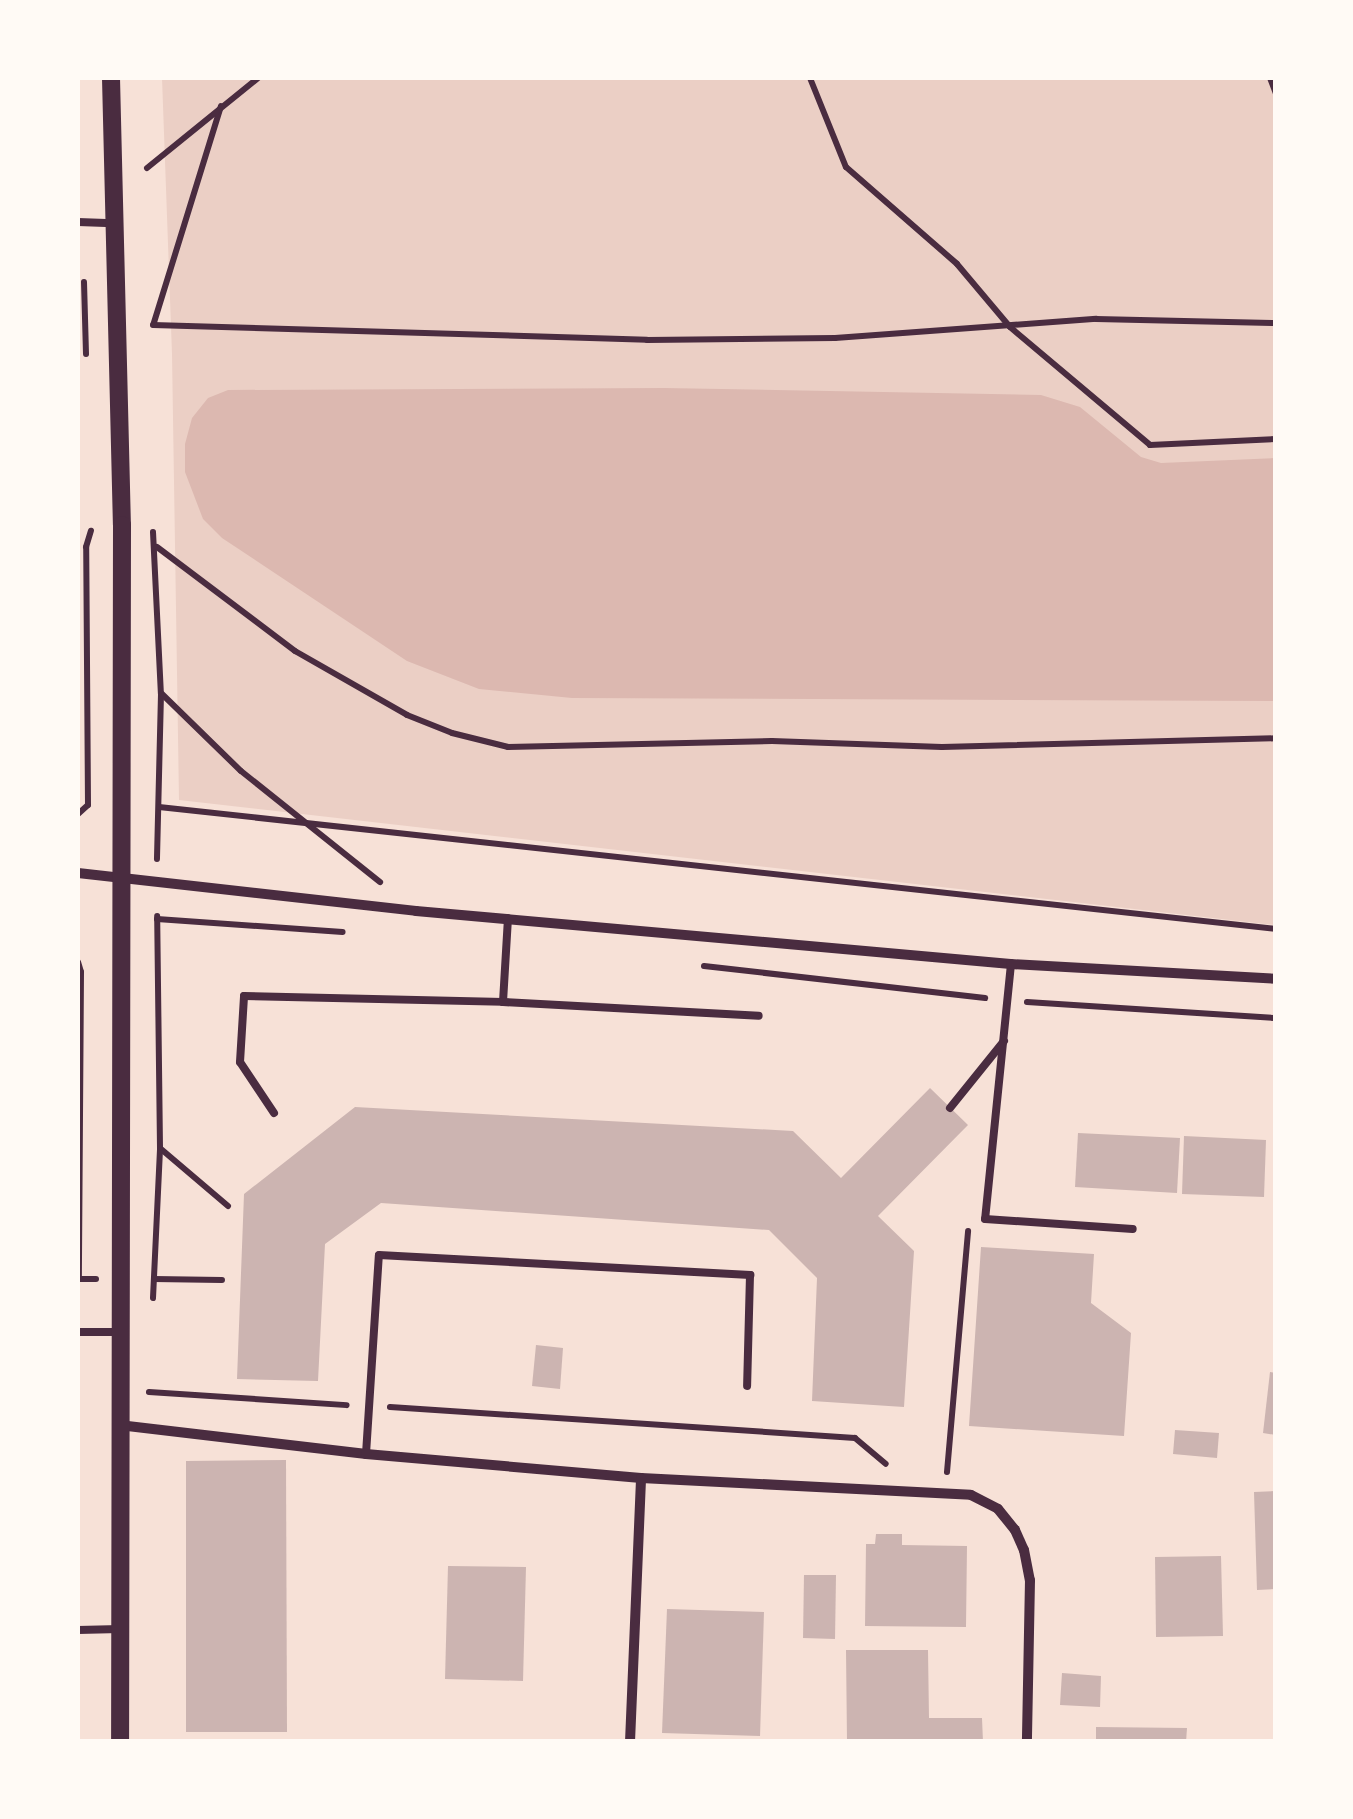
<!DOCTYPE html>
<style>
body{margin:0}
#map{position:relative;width:1353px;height:1819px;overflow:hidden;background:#f7e1d7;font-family:Barlow,sans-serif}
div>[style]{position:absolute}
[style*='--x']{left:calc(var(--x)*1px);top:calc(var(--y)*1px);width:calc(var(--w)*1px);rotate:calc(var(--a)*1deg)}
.green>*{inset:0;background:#ebcfc5}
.water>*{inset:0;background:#dcb8b0}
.building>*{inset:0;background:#ccb4b1}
.path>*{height:6px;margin:-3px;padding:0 3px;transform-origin:3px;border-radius:3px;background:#4a2c40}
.service>*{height:8px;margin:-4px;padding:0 4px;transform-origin:4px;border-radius:4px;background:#4a2c40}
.minor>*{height:10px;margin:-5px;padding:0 5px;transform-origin:5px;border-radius:5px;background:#4a2c40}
.tertiary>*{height:18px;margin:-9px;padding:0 9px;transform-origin:9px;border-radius:9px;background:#4a2c40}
span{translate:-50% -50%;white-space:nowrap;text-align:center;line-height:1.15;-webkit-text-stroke:10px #fffaf5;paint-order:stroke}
.frame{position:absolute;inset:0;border:80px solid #fffaf5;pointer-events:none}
</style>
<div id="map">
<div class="green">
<div style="clip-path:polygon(162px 78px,1275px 78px,1275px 925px,179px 800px,172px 354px)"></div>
</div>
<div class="water">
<div style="clip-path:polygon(664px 388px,1041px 395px,1080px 407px,1141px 457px,1161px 463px,1275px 458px,1275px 701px,572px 698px,479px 689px,407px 661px,222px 538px,203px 519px,185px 472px,185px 444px,192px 418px,208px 398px,228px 390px)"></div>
</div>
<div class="building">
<div style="clip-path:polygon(930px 1088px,968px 1125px,878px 1216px,914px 1251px,904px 1407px,812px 1401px,817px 1278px,769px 1230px,381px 1203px,325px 1244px,318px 1381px,237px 1379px,244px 1194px,355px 1107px,793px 1131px,841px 1178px)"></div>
<div style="clip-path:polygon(1078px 1133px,1180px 1138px,1177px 1193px,1075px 1187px)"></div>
<div style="clip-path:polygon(1184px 1136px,1266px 1140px,1264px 1197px,1182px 1194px)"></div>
<div style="clip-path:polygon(981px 1247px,1094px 1254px,1091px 1303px,1131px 1333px,1124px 1436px,969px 1426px)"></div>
<div style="clip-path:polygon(536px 1345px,563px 1348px,560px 1389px,532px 1386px)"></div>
<div style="clip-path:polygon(1270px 1372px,1276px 1373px,1276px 1435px,1263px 1433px)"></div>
<div style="clip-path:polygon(1175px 1430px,1219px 1433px,1217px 1458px,1173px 1454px)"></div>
<div style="clip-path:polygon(286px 1460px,287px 1732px,186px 1732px,186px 1461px)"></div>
<div style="clip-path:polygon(1276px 1491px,1276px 1589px,1257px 1590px,1254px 1492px)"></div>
<div style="clip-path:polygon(876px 1534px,902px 1534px,902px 1545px,967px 1546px,966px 1627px,865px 1626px,866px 1544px,875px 1544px)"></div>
<div style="clip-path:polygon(1221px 1556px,1223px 1636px,1156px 1637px,1155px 1557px)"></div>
<div style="clip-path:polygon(448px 1566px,526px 1567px,523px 1681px,445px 1679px)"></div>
<div style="clip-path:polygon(804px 1575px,836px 1575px,835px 1639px,803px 1638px)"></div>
<div style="clip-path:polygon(667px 1609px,764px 1612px,760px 1736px,662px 1733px)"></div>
<div style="clip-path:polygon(846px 1650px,928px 1650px,929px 1718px,982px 1718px,983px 1742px,847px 1742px)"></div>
<div style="clip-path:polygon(1062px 1673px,1101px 1676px,1100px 1707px,1060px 1705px)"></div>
<div style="clip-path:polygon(1096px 1727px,1187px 1728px,1186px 1742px,1096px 1742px)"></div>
</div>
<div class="path">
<div style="--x:810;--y:78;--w:96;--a:68"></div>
<div style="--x:846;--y:167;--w:147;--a:41.1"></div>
<div style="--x:957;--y:264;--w:82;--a:49.9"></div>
<div style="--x:1010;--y:327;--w:183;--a:40.1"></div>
<div style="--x:1150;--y:445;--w:126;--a:-2.7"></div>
<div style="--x:1270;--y:78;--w:17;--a:69"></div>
<div style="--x:221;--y:106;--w:229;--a:107.2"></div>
<div style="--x:153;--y:325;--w:494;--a:1.7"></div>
<div style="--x:647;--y:340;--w:188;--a:-0.6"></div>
<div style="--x:835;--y:338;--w:262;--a:-4.2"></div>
<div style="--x:1096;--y:319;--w:180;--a:1.3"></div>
<div style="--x:147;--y:168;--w:143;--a:-39"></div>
<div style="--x:84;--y:282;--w:72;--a:88.4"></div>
<div style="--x:153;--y:532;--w:162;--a:87.2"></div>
<div style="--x:161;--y:694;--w:165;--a:91.4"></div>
<div style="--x:157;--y:547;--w:173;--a:37"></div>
<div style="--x:295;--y:651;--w:129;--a:29.7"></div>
<div style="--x:407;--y:715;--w:48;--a:21.8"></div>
<div style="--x:452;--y:733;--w:58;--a:14"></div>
<div style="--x:508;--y:747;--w:264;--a:-1.3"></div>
<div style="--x:772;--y:741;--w:170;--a:2"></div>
<div style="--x:942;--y:747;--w:334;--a:-1.5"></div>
<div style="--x:162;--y:694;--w:110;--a:44.3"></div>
<div style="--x:241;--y:771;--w:178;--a:38.6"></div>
<div style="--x:159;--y:807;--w:1124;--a:6.23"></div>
<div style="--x:78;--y:814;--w:13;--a:-42"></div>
<div style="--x:88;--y:805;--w:258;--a:-90.4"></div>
<div style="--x:86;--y:547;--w:17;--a:-73"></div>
<div style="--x:157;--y:919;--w:186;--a:4"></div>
<div style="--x:78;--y:962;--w:10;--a:73"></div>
<div style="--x:81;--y:972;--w:307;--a:90.4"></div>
<div style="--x:79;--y:1279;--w:17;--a:0"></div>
<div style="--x:704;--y:966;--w:283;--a:6.5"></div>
<div style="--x:1027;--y:1002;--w:250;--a:3.7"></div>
<div style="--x:161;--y:1149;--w:88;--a:40.4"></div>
<div style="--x:154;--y:1279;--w:68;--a:0.8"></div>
<div style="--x:153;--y:1298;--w:150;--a:-87.3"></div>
<div style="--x:160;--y:1148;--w:232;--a:-90.7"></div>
<div style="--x:149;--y:1392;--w:198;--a:3.8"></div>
<div style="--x:390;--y:1407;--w:466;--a:3.8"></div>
<div style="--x:855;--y:1438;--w:40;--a:40"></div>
<div style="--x:947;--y:1472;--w:242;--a:-85"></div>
</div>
<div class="service">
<div style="--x:78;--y:222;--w:35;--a:2"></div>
<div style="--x:1011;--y:964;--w:256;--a:95.8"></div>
<div style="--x:985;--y:1219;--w:148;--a:3.9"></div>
<div style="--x:503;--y:1002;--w:84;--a:-86.6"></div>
<div style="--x:950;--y:1108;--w:86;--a:-51.1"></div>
<div style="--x:274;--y:1113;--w:61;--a:-123.7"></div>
<div style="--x:240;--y:1062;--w:66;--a:-86.5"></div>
<div style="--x:244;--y:996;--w:259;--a:1.3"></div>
<div style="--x:503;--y:1002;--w:256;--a:3.1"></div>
<div style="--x:78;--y:1332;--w:40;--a:0"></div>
<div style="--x:366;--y:1454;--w:199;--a:-86.3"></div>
<div style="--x:379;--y:1255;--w:372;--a:3.1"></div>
<div style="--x:750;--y:1275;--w:111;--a:91.5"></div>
<div style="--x:78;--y:1630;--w:42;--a:-1.4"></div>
</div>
<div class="minor">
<div style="--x:78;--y:873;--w:340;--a:6.4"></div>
<div style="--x:416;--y:911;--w:597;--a:5.09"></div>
<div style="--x:1011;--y:964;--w:265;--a:3.2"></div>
<div style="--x:119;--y:1425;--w:249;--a:6.7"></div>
<div style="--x:366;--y:1454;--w:276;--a:5"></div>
<div style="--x:641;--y:1478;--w:330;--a:2.9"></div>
<div style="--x:971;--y:1495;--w:30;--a:27"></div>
<div style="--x:998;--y:1509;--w:27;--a:51"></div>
<div style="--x:1015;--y:1530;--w:22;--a:66"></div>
<div style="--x:1024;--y:1550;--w:31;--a:79"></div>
<div style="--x:1030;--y:1580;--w:162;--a:91.1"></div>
<div style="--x:630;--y:1742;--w:264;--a:-87.6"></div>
</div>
<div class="tertiary">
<div style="--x:111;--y:78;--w:447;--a:88.6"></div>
<div style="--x:122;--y:525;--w:1217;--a:90.09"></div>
</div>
<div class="frame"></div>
</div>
